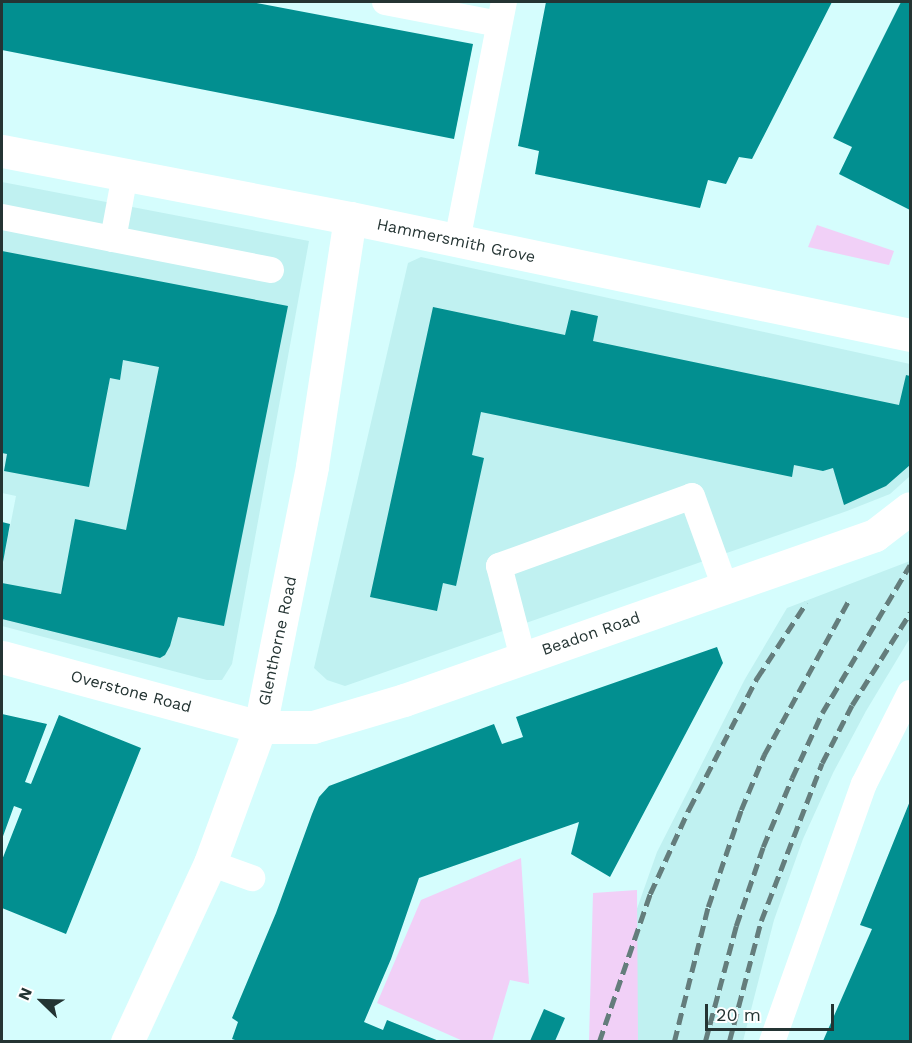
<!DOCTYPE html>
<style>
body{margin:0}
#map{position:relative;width:912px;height:1043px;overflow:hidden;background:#d5fdfd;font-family:"Work Sans",sans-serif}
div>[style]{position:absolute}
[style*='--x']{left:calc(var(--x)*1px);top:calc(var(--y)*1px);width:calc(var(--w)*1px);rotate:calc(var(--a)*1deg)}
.built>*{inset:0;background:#c0f1f1}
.green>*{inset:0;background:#f1d0f7}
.building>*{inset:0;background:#028f90}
.service>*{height:26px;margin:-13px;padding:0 13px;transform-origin:13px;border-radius:13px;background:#fff}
.minor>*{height:33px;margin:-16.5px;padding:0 16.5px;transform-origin:16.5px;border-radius:16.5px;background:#fff}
.primary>*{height:33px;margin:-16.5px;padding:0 16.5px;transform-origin:16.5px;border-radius:16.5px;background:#fff}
.rail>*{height:4.5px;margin-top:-2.25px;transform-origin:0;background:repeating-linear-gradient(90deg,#647d7c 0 12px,transparent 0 18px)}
span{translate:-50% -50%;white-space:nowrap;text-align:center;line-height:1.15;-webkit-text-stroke:4.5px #fff;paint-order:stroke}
.street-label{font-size:16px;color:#243433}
.frame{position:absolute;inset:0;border:3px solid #243433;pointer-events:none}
.north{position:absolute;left:12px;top:971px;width:60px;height:60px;-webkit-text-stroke:4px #fff;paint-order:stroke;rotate:293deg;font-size:16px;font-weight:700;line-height:24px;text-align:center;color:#243433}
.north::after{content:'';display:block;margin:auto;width:21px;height:27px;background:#243433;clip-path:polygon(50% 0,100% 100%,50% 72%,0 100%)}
.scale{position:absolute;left:705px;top:1004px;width:129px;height:27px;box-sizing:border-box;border:3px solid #243433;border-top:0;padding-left:8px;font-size:18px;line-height:21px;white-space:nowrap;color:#243433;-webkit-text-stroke:4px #fff;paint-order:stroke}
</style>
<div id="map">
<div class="built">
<div style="clip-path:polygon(2px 182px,309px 241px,232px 664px,222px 680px,207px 680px,2px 626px,2px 568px,16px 496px,2px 493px)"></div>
<div style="clip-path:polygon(421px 257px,910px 364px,910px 476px,890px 494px,847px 511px,345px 686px,327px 680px,314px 668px,408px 263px)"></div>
<div style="clip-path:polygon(910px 561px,910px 638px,866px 711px,833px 773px,803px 839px,774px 920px,743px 1041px,590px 1042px,657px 852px,745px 679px,787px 608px)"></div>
</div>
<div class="green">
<div style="clip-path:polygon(817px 225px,894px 251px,889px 265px,808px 247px)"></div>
<div style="clip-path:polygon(521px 858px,529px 984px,510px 980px,492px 1041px,463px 1041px,377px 1003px,421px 900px)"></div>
<div style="clip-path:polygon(637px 890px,638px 1041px,589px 1041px,593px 893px)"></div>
</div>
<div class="building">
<div style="clip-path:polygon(2px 2px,251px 2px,473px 44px,454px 139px,2px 50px)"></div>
<div style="clip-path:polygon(546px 2px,832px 2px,752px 159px,739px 157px,726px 184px,708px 180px,700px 208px,535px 174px,539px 151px,518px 146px)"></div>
<div style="clip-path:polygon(901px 2px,910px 2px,910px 210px,839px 174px,852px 147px,833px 138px)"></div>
<div style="clip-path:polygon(2px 251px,288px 306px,224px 626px,178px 617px,170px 646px,165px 655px,160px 658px,2px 619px,2px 583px,61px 594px,75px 519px,126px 530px,159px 367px,123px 360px,120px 380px,110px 378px,89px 487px,4px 471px,7px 454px,2px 453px)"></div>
<div style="clip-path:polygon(433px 307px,565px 335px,571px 310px,598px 316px,593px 341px,899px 405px,906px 375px,910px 376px,910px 465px,886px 486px,844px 505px,833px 468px,823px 471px,794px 465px,792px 477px,481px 412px,472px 455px,484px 458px,456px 586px,443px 583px,437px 611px,370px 597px)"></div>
<div style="clip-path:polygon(2px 522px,10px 524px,3px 562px,2px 562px)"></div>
<div style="clip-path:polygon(717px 647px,723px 663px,610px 877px,571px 854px,579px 822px,419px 878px,391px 959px,364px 1022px,383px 1030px,387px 1020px,439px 1041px,238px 1041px,232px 1039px,238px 1022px,232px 1018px,276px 913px,312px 814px,319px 797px,329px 786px,494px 724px,502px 744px,523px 737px,516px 717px)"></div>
<div style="clip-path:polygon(2px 714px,47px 724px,25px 782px,31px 784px,59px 715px,141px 748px,66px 934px,2px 908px,2px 860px,22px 809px,14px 806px,2px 839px)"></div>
<div style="clip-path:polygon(910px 801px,910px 1041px,823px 1041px,872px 929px,860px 925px)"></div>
<div style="clip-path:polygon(544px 1009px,565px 1018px,555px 1041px,530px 1041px)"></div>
</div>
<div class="service">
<div style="--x:385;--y:2;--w:116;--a:10.9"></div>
<div style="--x:2;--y:217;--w:113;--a:11.2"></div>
<div style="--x:113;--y:239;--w:65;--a:-79.4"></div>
<div style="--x:113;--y:239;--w:161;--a:11.1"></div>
<div style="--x:457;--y:241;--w:244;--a:-78.9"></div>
<div style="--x:523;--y:658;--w:95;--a:-104.6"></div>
<div style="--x:499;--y:566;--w:205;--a:-19.9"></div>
<div style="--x:692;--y:496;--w:97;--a:70.1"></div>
<div style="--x:210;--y:863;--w:45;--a:19.7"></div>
<div style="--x:772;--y:1042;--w:274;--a:-70.4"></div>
<div style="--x:864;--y:784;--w:102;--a:-63.2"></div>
</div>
<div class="minor">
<div style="--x:2;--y:151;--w:354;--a:10.9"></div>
<div style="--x:350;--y:218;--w:572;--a:11.8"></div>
<div style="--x:2;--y:657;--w:267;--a:15.2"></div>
<div style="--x:260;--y:727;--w:266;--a:-78.7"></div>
<div style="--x:312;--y:466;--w:251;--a:-81.3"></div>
</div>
<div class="primary">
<div style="--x:127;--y:1042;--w:197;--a:-65.1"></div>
<div style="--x:210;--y:863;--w:145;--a:-69.8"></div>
<div style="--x:260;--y:727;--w:53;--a:0"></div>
<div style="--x:313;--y:727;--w:95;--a:-16.5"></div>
<div style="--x:404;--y:700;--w:499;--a:-19.3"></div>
<div style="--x:875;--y:535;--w:44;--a:-37.6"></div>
</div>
<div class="rail">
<div style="--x:599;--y:1042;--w:157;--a:-71"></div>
<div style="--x:650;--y:894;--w:94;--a:-65.4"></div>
<div style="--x:689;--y:809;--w:148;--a:-62.6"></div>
<div style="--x:757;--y:678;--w:90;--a:-56.8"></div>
<div style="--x:674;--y:1042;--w:139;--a:-75.9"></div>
<div style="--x:708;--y:907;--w:102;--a:-71.2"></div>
<div style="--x:741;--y:810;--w:60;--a:-67.3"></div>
<div style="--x:764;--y:755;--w:177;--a:-61.3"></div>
<div style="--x:705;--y:1042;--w:120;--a:-75"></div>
<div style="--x:736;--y:926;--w:83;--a:-71.1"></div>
<div style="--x:763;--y:847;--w:75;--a:-67.2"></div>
<div style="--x:792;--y:778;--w:72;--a:-65.2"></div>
<div style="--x:822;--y:713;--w:172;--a:-59.3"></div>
<div style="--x:729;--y:1042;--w:125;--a:-75.2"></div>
<div style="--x:761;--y:921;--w:169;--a:-68.9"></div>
<div style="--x:822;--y:763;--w:65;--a:-62.7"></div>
<div style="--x:852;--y:705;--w:109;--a:-57.8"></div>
</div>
<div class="street-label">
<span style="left:456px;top:241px;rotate:12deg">Hammersmith Grove</span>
<span style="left:591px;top:634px;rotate:-19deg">Beadon Road</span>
<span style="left:278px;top:641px;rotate:-78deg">Glenthorne Road</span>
<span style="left:131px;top:692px;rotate:15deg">Overstone Road</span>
</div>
<div class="frame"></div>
<div class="north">N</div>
<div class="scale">20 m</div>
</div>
